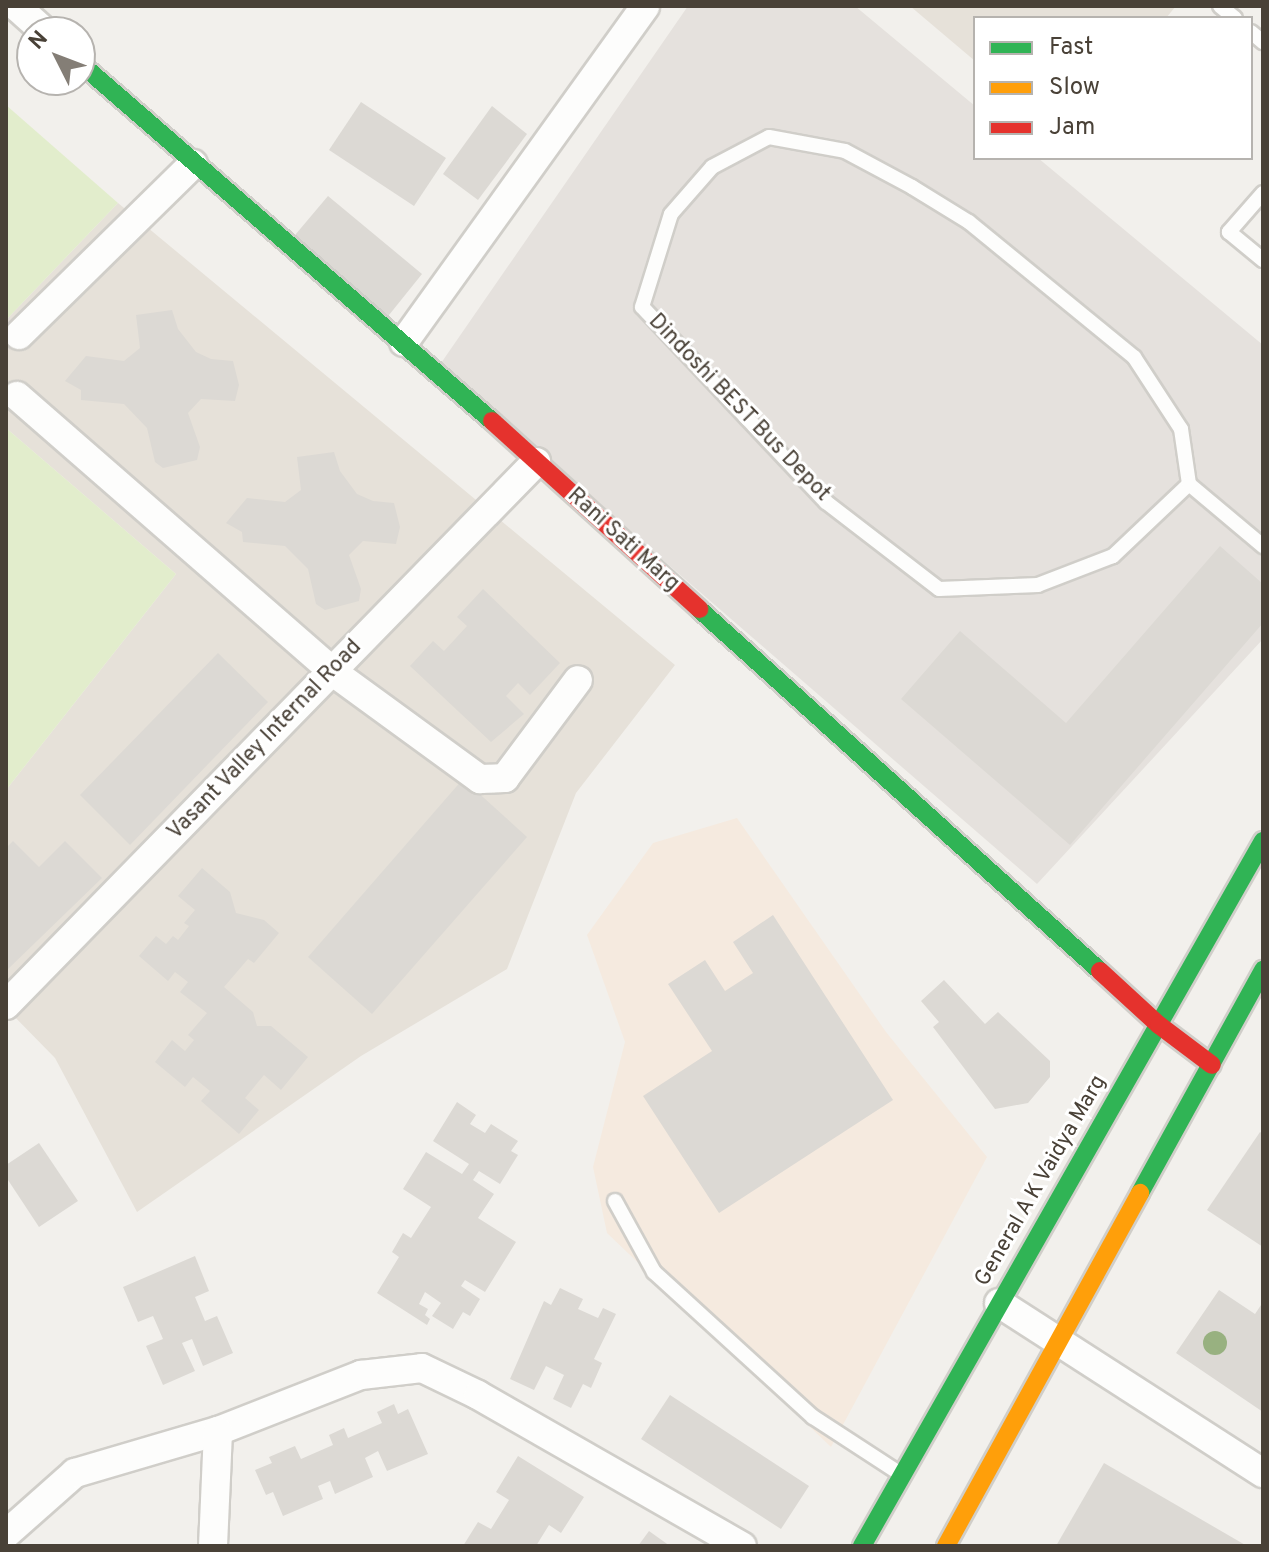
<!DOCTYPE html>
<style>
body{margin:0}
#map{position:relative;width:1269px;height:1552px;overflow:hidden;background:#f2f0ec;font-family:Overpass,sans-serif}
div>[style]{position:absolute}
[style*='--x']{left:calc(var(--x)*1px);top:calc(var(--y)*1px);width:calc(var(--w)*1px);rotate:calc(var(--a)*1deg)}
.residential>*{inset:0;background:#e6e1d9}
.commercial>*{inset:0;background:#f5eadf}
.industrial>*{inset:0;background:#e5e1dd}
.green>*{inset:0;background:#e2edcc}
.building>*{inset:0;background:#dcd9d4}
.roads{filter:drop-shadow(2px 0 #d0cec9) drop-shadow(-2px 0 #d0cec9) drop-shadow(0 2px #d0cec9) drop-shadow(0 -2px #d0cec9)}
.lane>*{height:14px;margin:-7px;padding:0 7px;transform-origin:7px;border-radius:7px;background:#fdfdfc}
.street>*{height:28px;margin:-14px;padding:0 14px;transform-origin:14px;border-radius:14px;background:#fdfdfc}
.fast>*{height:18px;margin:-9px;padding:0 9px;transform-origin:9px;border-radius:9px;background:#30b455}
.slow>*{height:18px;margin:-9px;padding:0 9px;transform-origin:9px;border-radius:9px;background:#ff9f0a}
.jam>*{height:18px;margin:-9px;padding:0 9px;transform-origin:9px;border-radius:9px;background:#e5322d}
.trees>*{width:24px;height:24px;margin:-12px;border-radius:50%;background:#98b180}
span{translate:-50% -50%;white-space:nowrap;text-align:center;line-height:1.15;-webkit-text-stroke:6px #fff;paint-order:stroke}
.street-label{font-size:22px;color:#494137}
.frame{position:absolute;inset:0;border:8px solid #494137;pointer-events:none}
.legend{position:absolute;left:973px;top:16px;width:280px;height:144px;box-sizing:border-box;background:#fff;border:2px solid #b6b3af;margin:0;padding:10px 14px;list-style:none;font-size:24px;color:#494137}
.legend li{display:flex;align-items:center;gap:16px;height:40px}
.legend b{width:40px;border:2px solid #b6b3af}
.north{position:absolute;left:16px;top:16px;width:80px;height:80px;box-sizing:border-box;background:#fff;border:2px solid #b6b3af;border-radius:50%;rotate:312deg;font-size:22px;font-weight:700;line-height:32px;text-align:center;color:#494137}
.north::after{content:'';display:block;margin:auto;width:28px;height:36px;background:#847e76;clip-path:polygon(50% 0,100% 100%,50% 72%,0 100%)}
</style>
<div id="map">
<div class="residential">
<div style="clip-path:polygon(910px 6px,1176px 6px,1166px 18px,975px 18px,975px 61px)"></div>
<div style="clip-path:polygon(118px 203px,675px 665px,576px 793px,507px 969px,361px 1056px,137px 1212px,55px 1058px,6px 1008px,6px 790px,176px 574px,6px 428px,6px 320px)"></div>
</div>
<div class="commercial">
<div style="clip-path:polygon(737px 818px,886px 1032px,987px 1157px,831px 1447px,607px 1233px,593px 1167px,625px 1042px,587px 935px,653px 843px)"></div>
</div>
<div class="industrial">
<div style="clip-path:polygon(688px 6px,855px 6px,975px 106px,975px 158px,1038px 158px,1263px 345px,1263px 639px,1037px 884px,439px 366px)"></div>
</div>
<div class="green">
<div style="clip-path:polygon(6px 105px,118px 203px,6px 320px)"></div>
<div style="clip-path:polygon(6px 428px,176px 574px,6px 790px)"></div>
</div>
<div class="building">
<div style="clip-path:polygon(361px 102px,446px 158px,414px 206px,329px 150px)"></div>
<div style="clip-path:polygon(492px 106px,527px 134px,478px 200px,443px 174px)"></div>
<div style="clip-path:polygon(328px 196px,422px 274px,385px 320px,290px 241px)"></div>
<div style="clip-path:polygon(172px 310px,178px 329px,196px 352px,211px 359px,233px 361px,239px 385px,235px 401px,201px 399px,188px 413px,200px 447px,197px 460px,163px 468px,155px 462px,147px 428px,124px 404px,81px 400px,81px 390px,65px 381px,86px 356px,124px 361px,140px 348px,136px 315px)"></div>
<div style="clip-path:polygon(334px 452px,340px 471px,357px 494px,373px 501px,394px 503px,400px 527px,396px 544px,363px 541px,349px 555px,361px 589px,359px 601px,325px 610px,316px 604px,308px 569px,285px 546px,243px 542px,242px 532px,226px 523px,247px 498px,285px 502px,301px 490px,297px 457px)"></div>
<div style="clip-path:polygon(1220px 546px,1263px 584px,1263px 623px,1070px 845px,901px 699px,960px 631px,1066px 723px)"></div>
<div style="clip-path:polygon(483px 589px,560px 663px,530px 695px,518px 683px,506px 696px,524px 714px,491px 742px,410px 666px,433px 641px,444px 651px,467px 626px,457px 617px)"></div>
<div style="clip-path:polygon(218px 653px,268px 702px,130px 845px,80px 795px)"></div>
<div style="clip-path:polygon(463px 779px,527px 837px,372px 1014px,308px 957px)"></div>
<div style="clip-path:polygon(13px 841px,39px 867px,65px 841px,102px 878px,6px 971px,6px 848px)"></div>
<div style="clip-path:polygon(202px 868px,230px 892px,236px 913px,264px 920px,279px 933px,254px 963px,248px 959px,224px 987px,253px 1012px,257px 1026px,271px 1026px,308px 1057px,281px 1090px,264px 1075px,245px 1098px,259px 1110px,239px 1134px,201px 1101px,210px 1091px,193px 1077px,185px 1087px,155px 1062px,172px 1040px,185px 1051px,194px 1040px,188px 1035px,207px 1013px,180px 992px,188px 982px,175px 972px,168px 981px,139px 956px,156px 936px,166px 944px,173px 936px,178px 940px,189px 926px,184px 923px,195px 910px,178px 896px)"></div>
<div style="clip-path:polygon(773px 915px,893px 1100px,719px 1213px,643px 1096px,712px 1051px,668px 984px,705px 960px,725px 991px,753px 973px,733px 942px)"></div>
<div style="clip-path:polygon(944px 980px,985px 1024px,998px 1012px,1050px 1061px,1050px 1077px,1028px 1103px,995px 1109px,933px 1027px,939px 1022px,921px 1001px)"></div>
<div style="clip-path:polygon(457px 1102px,476px 1115px,470px 1124px,485px 1133px,491px 1124px,518px 1141px,511px 1151px,518px 1155px,500px 1184px,479px 1171px,473px 1180px,494px 1194px,478px 1218px,516px 1242px,485px 1292px,465px 1280px,461px 1286px,480px 1299px,470px 1316px,463px 1312px,453px 1329px,432px 1316px,441px 1303px,425px 1292px,419px 1304px,428px 1309px,425px 1315px,430px 1319px,427px 1325px,377px 1293px,399px 1257px,392px 1252px,403px 1233px,411px 1238px,431px 1207px,403px 1189px,426px 1152px,462px 1174px,469px 1164px,433px 1141px)"></div>
<div style="clip-path:polygon(1260px 1132px,1263px 1134px,1263px 1247px,1207px 1210px)"></div>
<div style="clip-path:polygon(39px 1143px,78px 1201px,39px 1227px,6px 1177px,6px 1165px)"></div>
<div style="clip-path:polygon(195px 1256px,209px 1291px,195px 1297px,205px 1321px,217px 1316px,233px 1353px,203px 1366px,192px 1339px,182px 1343px,195px 1371px,163px 1385px,146px 1346px,163px 1339px,153px 1316px,138px 1322px,123px 1287px)"></div>
<div style="clip-path:polygon(560px 1288px,583px 1299px,578px 1309px,598px 1318px,603px 1308px,616px 1314px,594px 1359px,602px 1363px,591px 1388px,583px 1384px,571px 1408px,553px 1399px,564px 1375px,546px 1366px,534px 1390px,510px 1379px,544px 1301px,551px 1305px)"></div>
<div style="clip-path:polygon(1219px 1290px,1255px 1314px,1263px 1302px,1263px 1412px,1176px 1353px)"></div>
<div style="clip-path:polygon(670px 1395px,809px 1486px,781px 1529px,641px 1439px)"></div>
<div style="clip-path:polygon(394px 1404px,398px 1414px,408px 1409px,428px 1454px,387px 1471px,378px 1451px,365px 1458px,373px 1477px,335px 1494px,330px 1481px,318px 1486px,323px 1499px,283px 1516px,273px 1492px,266px 1495px,255px 1470px,272px 1463px,269px 1457px,295px 1446px,301px 1459px,333px 1445px,329px 1435px,344px 1428px,348px 1438px,382px 1423px,377px 1412px)"></div>
<div style="clip-path:polygon(518px 1456px,584px 1497px,561px 1533px,549px 1525px,536px 1546px,463px 1546px,478px 1522px,491px 1529px,509px 1500px,496px 1492px)"></div>
<div style="clip-path:polygon(1104px 1463px,1247px 1546px,1056px 1546px)"></div>
<div style="clip-path:polygon(649px 1531px,670px 1546px,638px 1546px)"></div>
</div>
<div class="roads">
<div class="lane">
<div style="--x:1220;--y:6;--w:19;--a:39"></div>
<div style="--x:1251;--y:32;--w:16;--a:40"></div>
<div style="--x:1263;--y:193;--w:52;--a:131.1"></div>
<div style="--x:1229;--y:232;--w:44;--a:39.5"></div>
<div style="--x:1189;--y:484;--w:105;--a:136.5"></div>
<div style="--x:1113;--y:556;--w:80;--a:158.9"></div>
<div style="--x:1038;--y:585;--w:99;--a:177.7"></div>
<div style="--x:939;--y:589;--w:143;--a:-142.4"></div>
<div style="--x:826;--y:502;--w:268;--a:-133.3"></div>
<div style="--x:642;--y:307;--w:97;--a:-72.7"></div>
<div style="--x:671;--y:214;--w:62;--a:-48.9"></div>
<div style="--x:712;--y:167;--w:64;--a:-27.8"></div>
<div style="--x:769;--y:137;--w:77;--a:10.4"></div>
<div style="--x:845;--y:151;--w:76;--a:28.2"></div>
<div style="--x:912;--y:187;--w:67;--a:31.6"></div>
<div style="--x:969;--y:222;--w:213;--a:39.3"></div>
<div style="--x:1134;--y:357;--w:86;--a:56.9"></div>
<div style="--x:1181;--y:429;--w:56;--a:81.7"></div>
<div style="--x:1189;--y:484;--w:97;--a:40"></div>
<div style="--x:615;--y:1201;--w:81;--a:61.2"></div>
<div style="--x:654;--y:1272;--w:215;--a:42.4"></div>
<div style="--x:813;--y:1417;--w:106;--a:33.1"></div>
</div>
<div class="street">
<div style="--x:16;--y:6;--w:39;--a:42"></div>
<div style="--x:19;--y:335;--w:244;--a:-44.5"></div>
<div style="--x:404;--y:342;--w:413;--a:-54.3"></div>
<div style="--x:17;--y:396;--w:420;--a:41.1"></div>
<div style="--x:333;--y:672;--w:182;--a:36.1"></div>
<div style="--x:480;--y:779;--w:25;--a:-2"></div>
<div style="--x:505;--y:778;--w:122;--a:-53.3"></div>
<div style="--x:6;--y:1005;--w:759;--a:-45.69"></div>
<div style="--x:999;--y:1303;--w:314;--a:32.8"></div>
<div style="--x:6;--y:1534;--w:92;--a:-41.5"></div>
<div style="--x:75;--y:1473;--w:149;--a:-16.4"></div>
<div style="--x:218;--y:1431;--w:154;--a:-21.4"></div>
<div style="--x:361;--y:1375;--w:61;--a:-6.5"></div>
<div style="--x:422;--y:1368;--w:62;--a:25.7"></div>
<div style="--x:478;--y:1395;--w:304;--a:29.8"></div>
<div style="--x:213;--y:1546;--w:115;--a:-87.5"></div>
</div>
<div class="fast">
<div style="--x:80;--y:63;--w:546;--a:40.99"></div>
<div style="--x:699;--y:609;--w:540;--a:42.07"></div>
<div style="--x:1140;--y:1193;--w:255;--a:-61.1"></div>
<div style="--x:862;--y:1546;--w:811;--a:-60.37"></div>
</div>
<div class="slow">
<div style="--x:946;--y:1546;--w:403;--a:-61.2"></div>
</div>
<div class="jam">
<div style="--x:492;--y:421;--w:280;--a:42.2"></div>
<div style="--x:1100;--y:971;--w:80;--a:42.5"></div>
<div style="--x:1159;--y:1025;--w:66;--a:37"></div>
</div>
</div>
<div class="trees">
<div style="left:1215px;top:1343px"></div>
</div>
<div class="street-label">
<span style="left:739px;top:408px;rotate:46deg">Dindoshi BEST Bus Depot</span>
<span style="left:623px;top:540px;rotate:42deg">Rani Sati Marg</span>
<span style="left:265px;top:740px;rotate:-46deg">Vasant Valley Internal Road</span>
<span style="left:1041px;top:1181px;rotate:-60deg">General A K Vaidya Marg</span>
</div>
<div class="frame"></div>
<ul class="legend">
<li><b style="height:10px;background:#30b455"></b>Fast</li>
<li><b style="height:10px;background:#ff9f0a"></b>Slow</li>
<li><b style="height:10px;background:#e5322d"></b>Jam</li>
</ul>
<div class="north">N</div>
</div>
